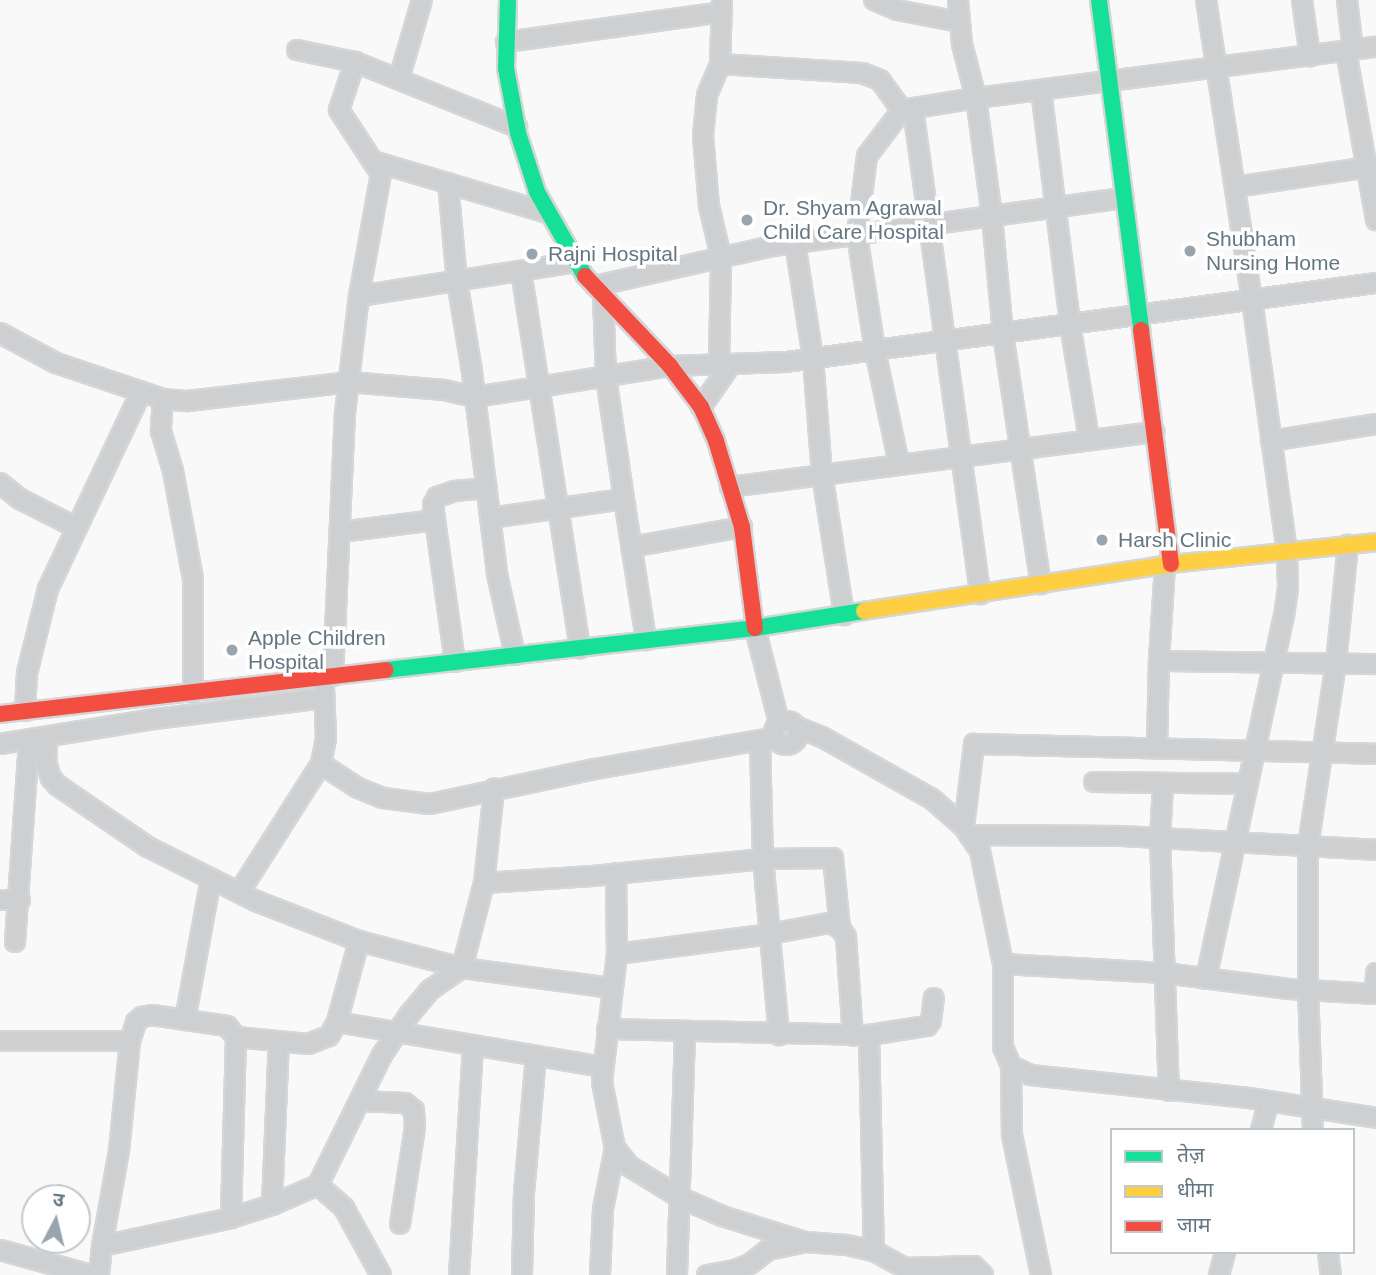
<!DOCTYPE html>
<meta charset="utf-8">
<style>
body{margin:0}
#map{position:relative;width:1376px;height:1275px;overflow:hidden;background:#f9f9f9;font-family:Arial,"Noto Sans Devanagari",sans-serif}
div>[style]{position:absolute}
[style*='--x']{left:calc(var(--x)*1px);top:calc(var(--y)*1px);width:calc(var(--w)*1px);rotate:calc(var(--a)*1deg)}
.roads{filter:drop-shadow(2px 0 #d5d6d7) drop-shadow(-2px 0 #d5d6d7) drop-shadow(0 2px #d5d6d7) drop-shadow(0 -2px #d5d6d7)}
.street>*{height:18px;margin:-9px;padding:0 9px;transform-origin:9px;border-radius:9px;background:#cecfd0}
.street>.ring{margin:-9px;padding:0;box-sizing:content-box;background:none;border:18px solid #cecfd0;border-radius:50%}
.fast>*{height:16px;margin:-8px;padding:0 8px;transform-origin:8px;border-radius:8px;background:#16e098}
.slow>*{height:16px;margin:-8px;padding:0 8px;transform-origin:8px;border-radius:8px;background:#ffcf43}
.jam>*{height:16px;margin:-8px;padding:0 8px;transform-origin:8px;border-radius:8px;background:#f24e42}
.dots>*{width:19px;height:19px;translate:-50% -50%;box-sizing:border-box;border:4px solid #fff;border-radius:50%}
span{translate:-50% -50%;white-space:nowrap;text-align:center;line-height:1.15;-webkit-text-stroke:7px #fff;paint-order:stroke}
.poi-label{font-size:21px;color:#657683}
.left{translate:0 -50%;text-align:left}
.legend{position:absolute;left:1110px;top:1128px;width:245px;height:126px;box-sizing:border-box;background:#fff;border:2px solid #c1c8cd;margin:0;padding:9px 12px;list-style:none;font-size:21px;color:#657683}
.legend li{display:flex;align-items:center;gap:14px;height:35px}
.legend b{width:35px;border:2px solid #c1c8cd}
.north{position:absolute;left:21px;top:1184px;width:70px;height:70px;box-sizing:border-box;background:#fff;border:2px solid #c1c8cd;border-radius:50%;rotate:7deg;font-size:19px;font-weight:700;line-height:28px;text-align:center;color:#657683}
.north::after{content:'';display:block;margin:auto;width:24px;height:32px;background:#99a4ac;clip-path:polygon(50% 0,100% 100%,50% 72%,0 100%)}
</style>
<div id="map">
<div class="roads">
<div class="street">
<div style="--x:874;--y:0;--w:25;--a:23"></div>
<div style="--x:897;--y:10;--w:64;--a:10.8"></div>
<div style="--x:958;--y:0;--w:44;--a:84.8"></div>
<div style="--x:962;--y:44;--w:56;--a:75.5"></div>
<div style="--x:976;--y:98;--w:120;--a:82.3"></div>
<div style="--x:992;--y:217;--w:118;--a:84.6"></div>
<div style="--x:1003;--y:334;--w:253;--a:81.4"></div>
<div style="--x:1302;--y:0;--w:57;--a:81.9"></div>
<div style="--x:1347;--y:0;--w:50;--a:83.2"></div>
<div style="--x:506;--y:42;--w:218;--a:-7.9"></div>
<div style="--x:297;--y:50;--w:59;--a:11.7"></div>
<div style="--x:1346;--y:51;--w:172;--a:79.9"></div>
<div style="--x:720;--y:64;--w:142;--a:3.6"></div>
<div style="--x:862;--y:73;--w:19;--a:21"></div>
<div style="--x:880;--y:80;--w:37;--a:54"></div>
<div style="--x:399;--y:79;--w:82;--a:-73.8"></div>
<div style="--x:1041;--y:90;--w:236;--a:82.9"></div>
<div style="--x:1070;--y:324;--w:117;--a:80.6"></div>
<div style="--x:913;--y:109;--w:490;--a:82.1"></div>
<div style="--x:373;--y:161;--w:182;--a:16.6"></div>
<div style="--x:448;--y:183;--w:98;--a:84.8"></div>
<div style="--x:457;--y:281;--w:92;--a:80.6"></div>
<div style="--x:472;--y:372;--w:204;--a:82.9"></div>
<div style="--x:497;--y:574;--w:83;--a:77.5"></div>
<div style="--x:1235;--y:187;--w:143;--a:-8.5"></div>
<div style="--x:795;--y:243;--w:116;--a:81.1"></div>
<div style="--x:813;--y:358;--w:116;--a:85.6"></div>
<div style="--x:822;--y:474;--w:143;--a:81.1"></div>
<div style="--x:521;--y:271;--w:382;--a:81.1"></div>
<div style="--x:595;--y:286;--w:182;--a:-12.7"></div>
<div style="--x:773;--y:246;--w:354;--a:-7.8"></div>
<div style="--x:359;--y:296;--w:219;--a:-8.9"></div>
<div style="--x:0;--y:333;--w:64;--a:28.2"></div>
<div style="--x:56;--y:363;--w:113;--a:18.6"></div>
<div style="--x:163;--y:399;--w:25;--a:5"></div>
<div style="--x:188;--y:401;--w:162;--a:-6.7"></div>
<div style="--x:349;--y:382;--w:95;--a:4.8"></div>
<div style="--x:444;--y:390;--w:32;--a:13"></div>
<div style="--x:475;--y:397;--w:197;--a:-9"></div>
<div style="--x:670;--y:366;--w:116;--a:-2"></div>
<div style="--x:786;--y:362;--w:595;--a:-7.63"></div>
<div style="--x:719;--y:364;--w:107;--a:-88.9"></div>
<div style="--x:721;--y:257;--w:52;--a:-103.2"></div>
<div style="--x:709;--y:206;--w:70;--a:-94.9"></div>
<div style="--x:703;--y:136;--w:41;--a:-84.4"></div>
<div style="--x:707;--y:95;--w:34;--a:-67"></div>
<div style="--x:720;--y:64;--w:64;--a:-88.2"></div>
<div style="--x:163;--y:399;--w:32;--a:94"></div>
<div style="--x:161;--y:431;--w:42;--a:73.3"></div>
<div style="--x:173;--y:471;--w:110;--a:79.5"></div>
<div style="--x:193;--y:579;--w:113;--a:90"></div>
<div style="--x:701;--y:407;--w:52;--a:-55.1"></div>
<div style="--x:1271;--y:441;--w:106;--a:-9.2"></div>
<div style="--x:899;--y:464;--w:116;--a:-101.9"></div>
<div style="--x:875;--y:350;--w:116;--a:-98.9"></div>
<div style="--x:857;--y:235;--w:80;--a:-82.8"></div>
<div style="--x:867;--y:156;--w:58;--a:-52.7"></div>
<div style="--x:902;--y:110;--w:75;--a:-9.2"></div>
<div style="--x:976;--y:98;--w:403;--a:-7.3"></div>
<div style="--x:0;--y:483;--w:26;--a:39"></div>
<div style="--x:20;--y:499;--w:64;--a:27"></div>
<div style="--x:730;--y:487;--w:428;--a:-7.4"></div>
<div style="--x:624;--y:499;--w:143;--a:81.1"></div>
<div style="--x:490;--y:518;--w:135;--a:-8.1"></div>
<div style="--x:624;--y:499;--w:123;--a:-98.4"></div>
<div style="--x:606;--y:377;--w:82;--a:-92.1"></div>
<div style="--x:340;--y:532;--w:96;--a:-7.2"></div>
<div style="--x:631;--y:547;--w:113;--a:-10.2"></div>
<div style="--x:1165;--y:565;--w:96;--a:93.6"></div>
<div style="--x:1159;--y:661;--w:217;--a:0.8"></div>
<div style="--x:755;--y:628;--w:97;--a:75.7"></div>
<div style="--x:455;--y:662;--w:159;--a:-98"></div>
<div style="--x:433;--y:505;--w:9;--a:-63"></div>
<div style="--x:437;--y:497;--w:18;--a:-19"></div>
<div style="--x:454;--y:491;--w:33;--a:-5"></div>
<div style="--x:333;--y:676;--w:263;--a:-87.4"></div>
<div style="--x:345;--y:413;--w:118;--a:-83.2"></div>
<div style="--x:359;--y:296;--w:124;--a:-79.8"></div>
<div style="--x:381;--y:174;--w:77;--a:-123.3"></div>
<div style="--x:339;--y:110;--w:51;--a:-71.6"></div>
<div style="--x:355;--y:62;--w:175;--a:21.9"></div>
<div style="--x:25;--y:711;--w:38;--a:-87"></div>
<div style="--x:27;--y:673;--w:87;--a:-76"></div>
<div style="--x:48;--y:589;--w:218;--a:-64.7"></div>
<div class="ring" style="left:774px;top:721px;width:6px;height:6px"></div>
<div style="--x:797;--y:727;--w:27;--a:22"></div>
<div style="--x:822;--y:737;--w:126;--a:29.4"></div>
<div style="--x:932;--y:799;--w:43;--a:41.2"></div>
<div style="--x:964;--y:827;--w:29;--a:56"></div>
<div style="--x:980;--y:851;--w:115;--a:78.5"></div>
<div style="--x:1003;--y:964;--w:83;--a:90"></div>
<div style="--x:1003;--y:1047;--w:21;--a:67"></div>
<div style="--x:1011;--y:1066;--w:21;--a:25"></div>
<div style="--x:1030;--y:1075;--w:220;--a:6"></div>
<div style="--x:1249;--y:1098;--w:129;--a:8.9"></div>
<div style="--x:775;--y:738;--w:15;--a:172"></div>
<div style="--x:760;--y:740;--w:119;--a:88.6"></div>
<div style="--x:763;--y:859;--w:177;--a:84.8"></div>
<div style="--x:47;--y:739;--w:23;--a:92"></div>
<div style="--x:46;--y:762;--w:17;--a:73"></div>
<div style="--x:51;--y:778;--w:9;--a:49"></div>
<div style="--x:57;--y:785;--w:110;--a:34.3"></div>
<div style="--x:148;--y:847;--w:121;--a:26.6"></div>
<div style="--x:256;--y:901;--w:110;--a:21.2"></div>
<div style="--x:359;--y:941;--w:106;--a:14.7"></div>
<div style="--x:462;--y:968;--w:150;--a:7.6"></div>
<div style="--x:0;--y:744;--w:157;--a:-9.2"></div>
<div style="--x:155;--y:719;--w:169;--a:-7.1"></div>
<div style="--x:1157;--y:747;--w:86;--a:-88.7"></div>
<div style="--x:321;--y:764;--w:44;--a:33"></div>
<div style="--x:358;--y:788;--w:27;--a:22"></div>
<div style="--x:383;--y:798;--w:47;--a:7.3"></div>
<div style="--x:430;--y:804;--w:169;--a:-12"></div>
<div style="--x:595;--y:769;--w:168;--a:-10"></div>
<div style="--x:1094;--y:782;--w:153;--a:0.7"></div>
<div style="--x:1163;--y:785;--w:53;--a:93.2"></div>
<div style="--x:1160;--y:838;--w:253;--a:88"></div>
<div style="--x:964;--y:827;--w:84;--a:-83.1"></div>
<div style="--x:974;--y:744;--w:402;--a:1.4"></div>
<div style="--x:969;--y:835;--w:152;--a:0.4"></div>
<div style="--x:1121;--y:836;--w:255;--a:3.1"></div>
<div style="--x:616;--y:873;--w:81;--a:89.3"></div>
<div style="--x:617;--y:954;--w:129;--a:96.7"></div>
<div style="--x:602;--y:1082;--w:67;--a:78.9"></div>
<div style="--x:615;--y:1148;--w:23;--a:52"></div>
<div style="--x:629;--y:1166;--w:61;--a:31.6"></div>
<div style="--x:681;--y:1198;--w:45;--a:23.7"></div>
<div style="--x:722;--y:1216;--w:87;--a:17.4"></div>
<div style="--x:805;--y:1242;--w:42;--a:4.1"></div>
<div style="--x:847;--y:1245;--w:28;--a:13"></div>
<div style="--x:874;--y:1251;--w:35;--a:29"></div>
<div style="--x:905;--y:1268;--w:69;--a:-1.7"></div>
<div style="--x:974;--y:1266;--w:13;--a:45"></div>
<div style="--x:484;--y:883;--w:109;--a:-3.7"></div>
<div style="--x:593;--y:876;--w:171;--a:-5.7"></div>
<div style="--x:763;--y:859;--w:70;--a:-0.8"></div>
<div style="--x:833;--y:858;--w:70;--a:84.3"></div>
<div style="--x:240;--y:891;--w:151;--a:-57.5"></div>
<div style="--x:321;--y:764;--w:25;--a:-79"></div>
<div style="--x:326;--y:739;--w:51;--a:-92.2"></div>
<div style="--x:0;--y:900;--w:20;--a:0"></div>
<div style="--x:15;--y:942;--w:201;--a:-86"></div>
<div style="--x:617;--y:954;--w:154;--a:-7.4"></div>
<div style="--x:770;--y:934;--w:60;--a:-10.6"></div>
<div style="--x:829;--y:923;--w:12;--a:24"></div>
<div style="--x:840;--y:928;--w:11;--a:56"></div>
<div style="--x:846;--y:937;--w:99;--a:86"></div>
<div style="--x:1003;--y:964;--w:161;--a:3.2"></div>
<div style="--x:1164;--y:973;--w:126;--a:7.3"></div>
<div style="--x:1289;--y:989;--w:87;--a:3.3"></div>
<div style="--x:1206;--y:979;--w:371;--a:-77.9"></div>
<div style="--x:1284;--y:616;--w:30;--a:-82"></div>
<div style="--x:1288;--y:586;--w:34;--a:-92"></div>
<div style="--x:1287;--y:552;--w:254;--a:-97.9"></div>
<div style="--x:1252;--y:300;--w:304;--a:-98.7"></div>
<div style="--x:1375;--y:994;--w:21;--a:-87"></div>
<div style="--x:185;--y:1020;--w:144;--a:-79.6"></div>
<div style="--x:337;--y:1022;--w:269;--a:9.6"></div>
<div style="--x:607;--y:1029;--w:262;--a:1.3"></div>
<div style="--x:869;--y:1035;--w:59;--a:-8.8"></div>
<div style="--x:927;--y:1026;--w:6;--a:-51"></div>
<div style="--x:931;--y:1021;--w:23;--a:-83"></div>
<div style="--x:869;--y:1035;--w:216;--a:88.7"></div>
<div style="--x:236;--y:1037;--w:72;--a:5.6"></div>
<div style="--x:308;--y:1044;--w:22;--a:-21"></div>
<div style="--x:329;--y:1036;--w:16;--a:-60"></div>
<div style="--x:337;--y:1022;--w:84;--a:-74.8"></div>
<div style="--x:0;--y:1041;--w:130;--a:0"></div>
<div style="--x:1011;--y:1066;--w:69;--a:89.2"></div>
<div style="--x:1012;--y:1135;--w:143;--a:78.3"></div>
<div style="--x:360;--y:1101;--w:45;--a:2.5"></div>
<div style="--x:405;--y:1103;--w:11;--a:38"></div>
<div style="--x:414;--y:1110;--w:17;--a:87"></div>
<div style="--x:415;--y:1127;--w:98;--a:98.8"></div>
<div style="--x:1261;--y:1130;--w:30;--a:-75"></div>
<div style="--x:1313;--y:1130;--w:140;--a:-92"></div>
<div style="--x:1308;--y:990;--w:144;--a:-90"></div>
<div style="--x:1308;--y:846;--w:185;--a:-81.3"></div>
<div style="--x:1336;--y:663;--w:119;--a:-84.2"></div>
<div style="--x:318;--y:1185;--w:35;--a:41"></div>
<div style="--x:344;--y:1208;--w:77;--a:61.1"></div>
<div style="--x:272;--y:1205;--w:164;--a:-87.6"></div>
<div style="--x:102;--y:1246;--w:97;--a:-79.9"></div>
<div style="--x:119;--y:1151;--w:111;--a:-84.3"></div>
<div style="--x:130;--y:1041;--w:20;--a:-72"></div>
<div style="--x:136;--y:1022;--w:8;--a:-40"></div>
<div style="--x:142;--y:1017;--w:10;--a:-11"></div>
<div style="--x:152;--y:1015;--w:76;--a:8.3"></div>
<div style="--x:227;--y:1026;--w:14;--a:51"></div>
<div style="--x:236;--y:1037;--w:181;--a:91.6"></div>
<div style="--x:0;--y:1250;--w:94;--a:15.4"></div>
<div style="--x:1328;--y:1252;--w:23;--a:83"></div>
<div style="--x:99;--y:1275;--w:29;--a:-84"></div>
<div style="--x:102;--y:1246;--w:132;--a:-12.2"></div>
<div style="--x:231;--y:1218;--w:43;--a:-17.6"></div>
<div style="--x:272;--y:1205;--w:50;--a:-23.5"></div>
<div style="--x:318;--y:1185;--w:145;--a:-63.8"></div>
<div style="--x:382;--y:1055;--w:48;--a:-56"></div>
<div style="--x:409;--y:1015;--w:33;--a:-50"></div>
<div style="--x:430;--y:990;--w:39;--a:-35"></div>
<div style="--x:462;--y:968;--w:88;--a:-75.5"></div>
<div style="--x:484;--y:883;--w:95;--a:-83.9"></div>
<div style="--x:459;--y:1275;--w:228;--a:-86.5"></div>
<div style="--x:522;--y:1275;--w:82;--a:-88.6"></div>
<div style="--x:524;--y:1193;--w:137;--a:-85"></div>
<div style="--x:600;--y:1275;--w:66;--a:-87.4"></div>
<div style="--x:603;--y:1209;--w:62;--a:-78.9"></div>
<div style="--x:677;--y:1275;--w:243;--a:-88.1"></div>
<div style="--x:707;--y:1275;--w:28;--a:-10"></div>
<div style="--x:735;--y:1270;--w:16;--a:-22"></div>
<div style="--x:750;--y:1264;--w:23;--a:-38"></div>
<div style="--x:768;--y:1250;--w:34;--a:-12"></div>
<div style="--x:1219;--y:1275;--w:24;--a:-75"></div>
</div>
<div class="fast">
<div style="--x:508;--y:0;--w:68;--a:91.7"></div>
<div style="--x:506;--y:68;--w:66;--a:79.5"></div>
<div style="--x:518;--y:133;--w:62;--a:72.1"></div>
<div style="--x:537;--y:192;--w:97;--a:60.3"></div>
<div style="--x:1099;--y:0;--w:333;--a:82.7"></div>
<div style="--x:386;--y:670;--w:371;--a:-6.5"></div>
<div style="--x:755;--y:628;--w:110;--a:-8.9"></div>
</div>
<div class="slow">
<div style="--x:864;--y:611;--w:311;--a:-8.7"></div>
<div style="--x:1171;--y:564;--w:206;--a:-6.1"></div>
</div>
<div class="jam">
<div style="--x:585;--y:276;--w:124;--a:46.6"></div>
<div style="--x:670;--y:366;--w:51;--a:52.9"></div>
<div style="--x:701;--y:407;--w:37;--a:66"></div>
<div style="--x:716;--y:441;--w:90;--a:73.2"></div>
<div style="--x:742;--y:527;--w:102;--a:82.7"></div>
<div style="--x:1141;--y:330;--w:236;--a:82.7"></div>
<div style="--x:0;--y:714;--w:388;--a:-6.5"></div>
</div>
</div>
<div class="dots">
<div style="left:747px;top:220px;background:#99a4ac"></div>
<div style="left:1190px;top:251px;background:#99a4ac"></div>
<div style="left:532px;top:254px;background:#99a4ac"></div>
<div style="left:1102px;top:540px;background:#99a4ac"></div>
<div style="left:232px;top:650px;background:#99a4ac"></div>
</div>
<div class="poi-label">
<span class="left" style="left:763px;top:220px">Dr. Shyam Agrawal<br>Child Care Hospital</span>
<span class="left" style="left:1206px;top:251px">Shubham<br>Nursing Home</span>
<span class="left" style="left:548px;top:254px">Rajni Hospital</span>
<span class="left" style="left:1118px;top:540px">Harsh Clinic</span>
<span class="left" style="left:248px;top:650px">Apple Children<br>Hospital</span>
</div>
<ul class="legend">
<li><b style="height:9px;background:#16e098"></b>तेज़</li>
<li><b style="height:9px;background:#ffcf43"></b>धीमा</li>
<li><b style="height:9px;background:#f24e42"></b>जाम</li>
</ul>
<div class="north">उ</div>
</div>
